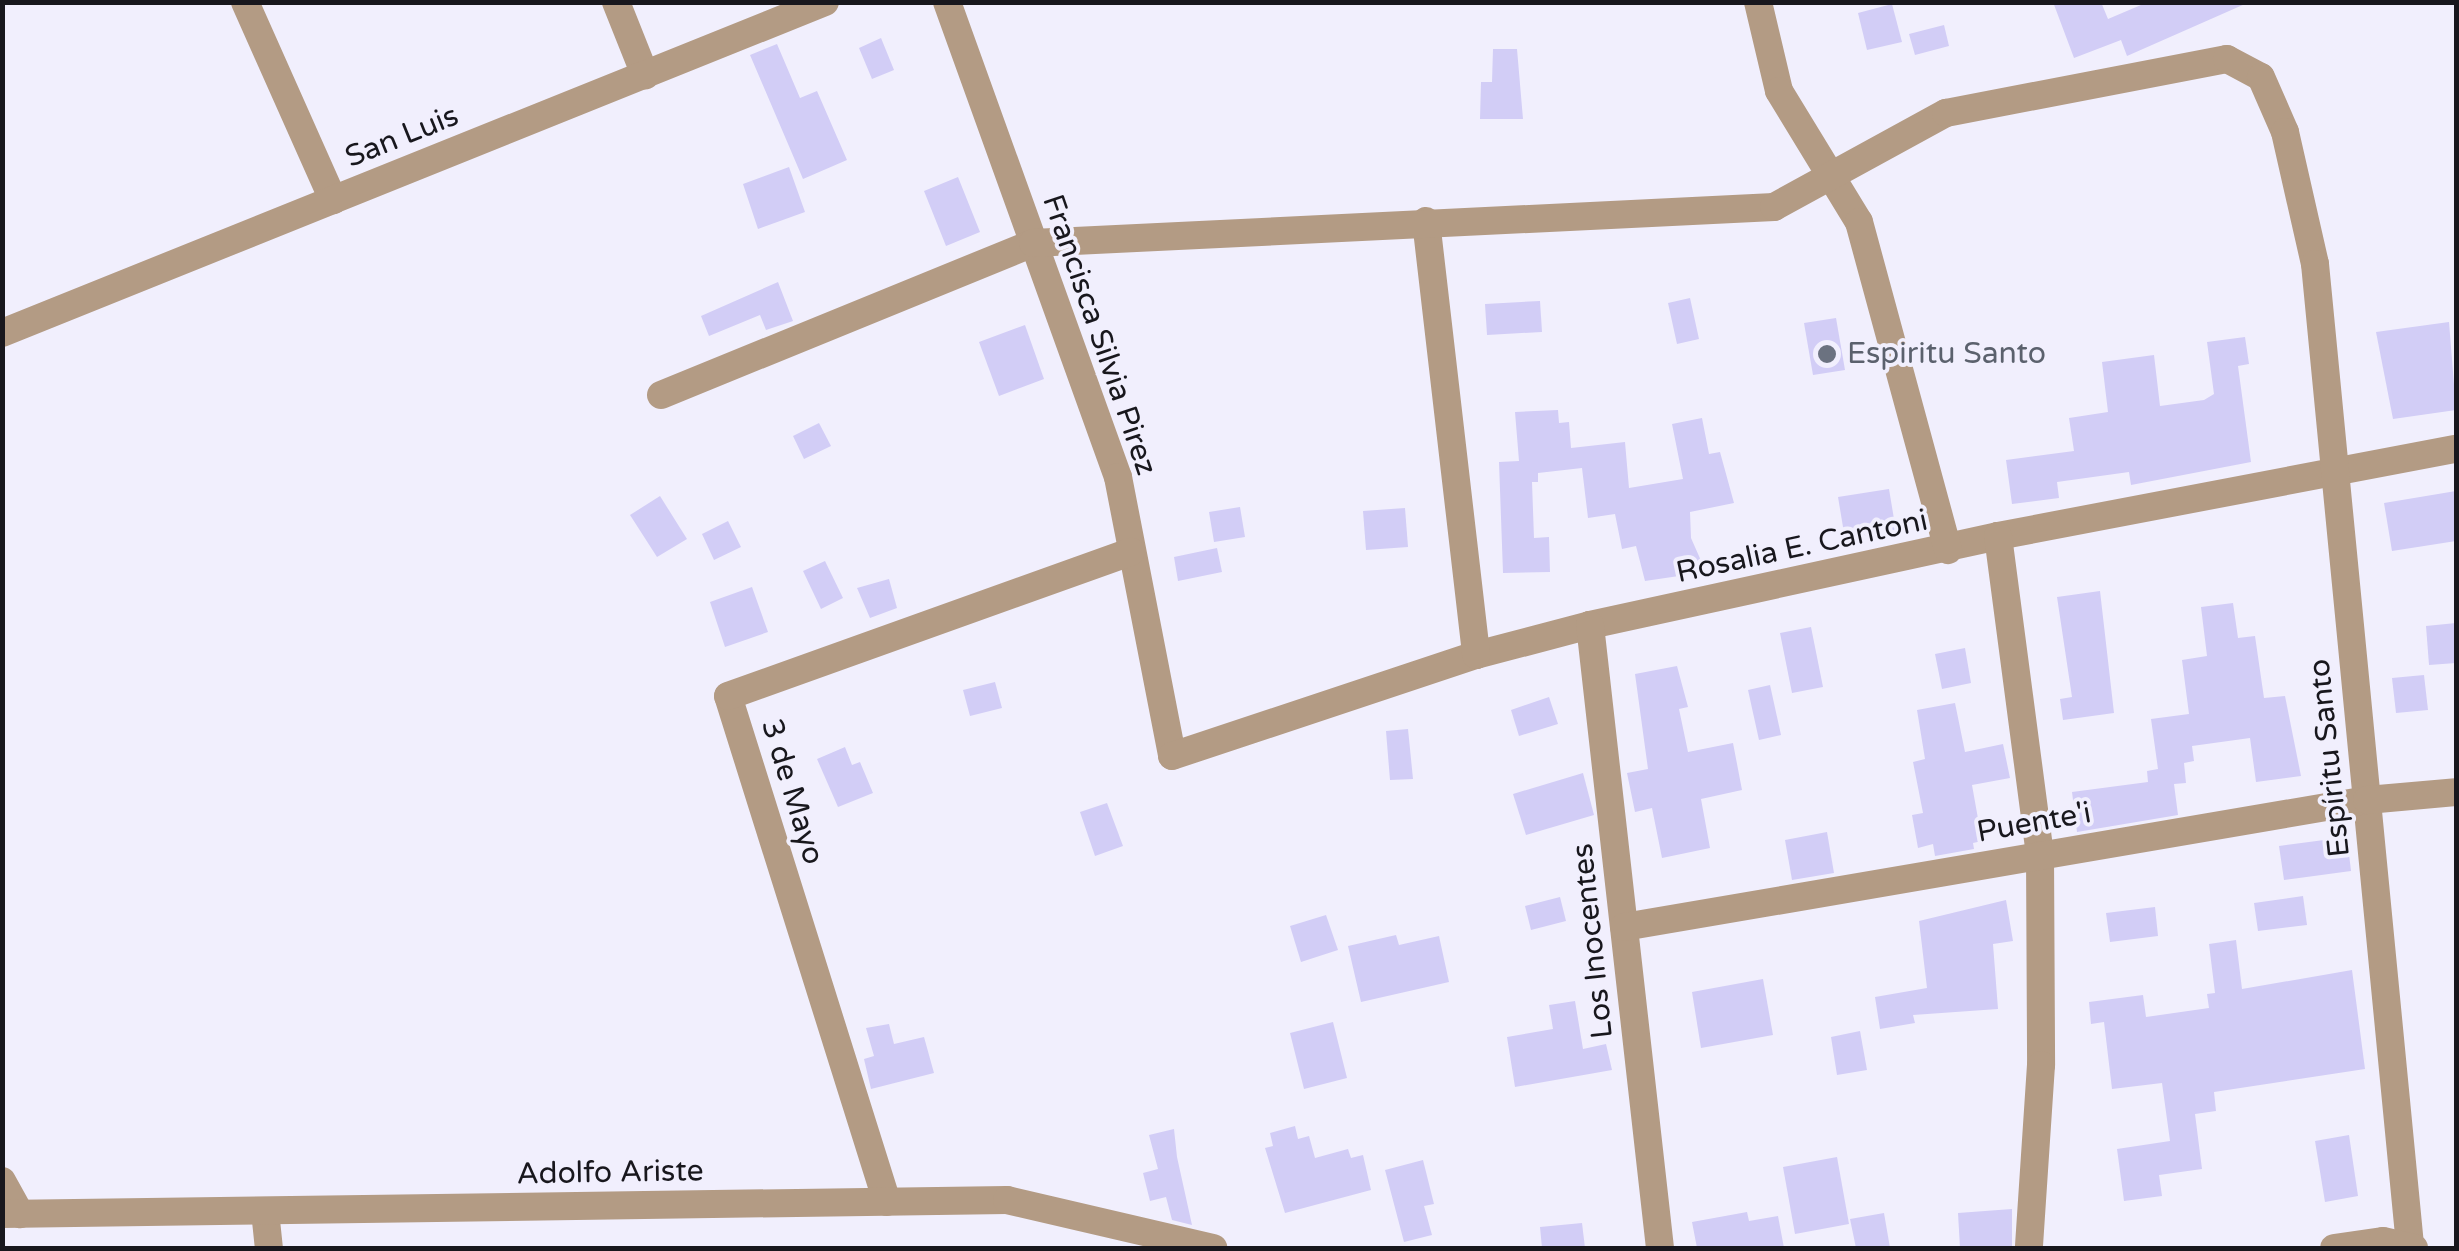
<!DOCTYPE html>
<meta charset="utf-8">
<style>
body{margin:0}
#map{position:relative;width:2459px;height:1251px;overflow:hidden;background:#f1effd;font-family:"Varela Round",sans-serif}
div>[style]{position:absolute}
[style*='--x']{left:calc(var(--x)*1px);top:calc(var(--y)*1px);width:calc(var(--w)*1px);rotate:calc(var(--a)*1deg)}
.building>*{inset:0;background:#d2cdf6}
.minor>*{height:28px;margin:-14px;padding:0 14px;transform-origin:14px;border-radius:14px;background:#b39b84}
.dots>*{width:28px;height:28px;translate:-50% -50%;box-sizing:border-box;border:5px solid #f1effd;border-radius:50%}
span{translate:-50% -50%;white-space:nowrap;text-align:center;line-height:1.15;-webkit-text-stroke:8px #f1effd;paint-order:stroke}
.street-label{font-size:30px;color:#18171d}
.worship-label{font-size:30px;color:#5b616d}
.left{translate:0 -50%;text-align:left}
.frame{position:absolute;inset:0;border:5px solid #18171d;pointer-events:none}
</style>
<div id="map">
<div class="building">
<div style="clip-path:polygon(2053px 2px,2101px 2px,2108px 19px,2148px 2px,2245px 4px,2127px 56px,2121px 40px,2074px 58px)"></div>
<div style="clip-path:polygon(1892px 4px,1902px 42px,1867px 50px,1858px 13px)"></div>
<div style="clip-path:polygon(1944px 25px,1949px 46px,1915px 55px,1909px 34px)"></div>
<div style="clip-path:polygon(881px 38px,894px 70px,872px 79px,859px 48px)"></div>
<div style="clip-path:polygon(777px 44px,800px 98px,817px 91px,847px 160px,803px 179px,750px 55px)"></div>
<div style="clip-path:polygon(1493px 49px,1517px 49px,1523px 119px,1480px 119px,1481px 82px,1492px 82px)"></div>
<div style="clip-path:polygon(789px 167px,805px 212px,758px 229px,743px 184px)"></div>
<div style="clip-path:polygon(958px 177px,980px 232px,946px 246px,924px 191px)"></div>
<div style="clip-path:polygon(778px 282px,793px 321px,766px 330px,760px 315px,709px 336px,701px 316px)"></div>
<div style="clip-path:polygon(1690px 298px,1699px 339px,1677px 344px,1668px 303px)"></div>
<div style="clip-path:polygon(1540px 301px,1542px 332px,1487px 335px,1485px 304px)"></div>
<div style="clip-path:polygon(1836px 318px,1845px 370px,1813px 375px,1804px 323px)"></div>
<div style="clip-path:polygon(2449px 322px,2456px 410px,2393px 419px,2376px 332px)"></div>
<div style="clip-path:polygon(1025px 325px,1044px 379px,999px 396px,979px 342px)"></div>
<div style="clip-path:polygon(2245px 337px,2249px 364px,2238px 366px,2251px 462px,2131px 485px,2129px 472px,2057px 482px,2059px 498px,2012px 504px,2006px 460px,2074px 451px,2069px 418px,2108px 412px,2102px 362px,2154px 355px,2160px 406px,2204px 400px,2214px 394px,2207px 342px)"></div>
<div style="clip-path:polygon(1558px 410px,1559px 423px,1569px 422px,1571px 448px,1625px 442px,1629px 488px,1683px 479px,1672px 424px,1702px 418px,1709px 454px,1720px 452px,1734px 503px,1690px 512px,1691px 538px,1706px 572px,1645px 581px,1636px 546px,1622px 549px,1615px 514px,1588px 518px,1582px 468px,1538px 473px,1538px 482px,1532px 482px,1534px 538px,1549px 537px,1550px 572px,1503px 573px,1499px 462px,1519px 461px,1515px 412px)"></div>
<div style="clip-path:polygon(819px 423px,831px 446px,804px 459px,793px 436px)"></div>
<div style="clip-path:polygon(1889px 489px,1896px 531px,1845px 539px,1838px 497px)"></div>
<div style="clip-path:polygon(2456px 491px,2456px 541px,2392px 551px,2384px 503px)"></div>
<div style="clip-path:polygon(660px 496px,687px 539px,657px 557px,630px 515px)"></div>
<div style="clip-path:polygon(1240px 507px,1245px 537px,1214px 542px,1209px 512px)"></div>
<div style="clip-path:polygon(1405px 508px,1408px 547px,1366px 550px,1363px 511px)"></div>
<div style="clip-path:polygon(728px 521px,741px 547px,714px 560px,702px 534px)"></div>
<div style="clip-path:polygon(1217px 548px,1222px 572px,1178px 581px,1174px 557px)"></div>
<div style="clip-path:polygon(825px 561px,843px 598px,821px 609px,803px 571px)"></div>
<div style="clip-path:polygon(889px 579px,897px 608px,870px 618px,857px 588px)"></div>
<div style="clip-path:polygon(752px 587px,768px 632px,725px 647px,710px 602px)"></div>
<div style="clip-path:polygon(2100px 591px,2114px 713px,2063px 720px,2060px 699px,2072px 697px,2057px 597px)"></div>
<div style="clip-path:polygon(2233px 603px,2238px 638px,2255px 636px,2264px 698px,2285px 696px,2301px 776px,2256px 782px,2250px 738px,2192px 746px,2194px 761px,2184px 763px,2186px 783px,2174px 784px,2178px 815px,2077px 832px,2072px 792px,2148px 782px,2147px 771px,2158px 769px,2151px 719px,2189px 714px,2182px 660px,2207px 656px,2201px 607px)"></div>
<div style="clip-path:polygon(2456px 623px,2456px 663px,2429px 665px,2426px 626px)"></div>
<div style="clip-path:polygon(1811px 627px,1823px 687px,1792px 693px,1780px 633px)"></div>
<div style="clip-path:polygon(1965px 648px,1971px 683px,1942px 689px,1935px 654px)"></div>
<div style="clip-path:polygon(1677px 666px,1688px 707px,1679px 709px,1688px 752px,1733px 743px,1742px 790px,1701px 799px,1710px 848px,1662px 858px,1652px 808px,1635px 812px,1627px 773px,1648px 769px,1635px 674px)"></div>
<div style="clip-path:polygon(2424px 675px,2428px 710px,2396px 713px,2392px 678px)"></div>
<div style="clip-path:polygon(995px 682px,1002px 708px,970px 716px,963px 690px)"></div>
<div style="clip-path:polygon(1770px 685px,1781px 735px,1759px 740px,1748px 690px)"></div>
<div style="clip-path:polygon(1549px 697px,1558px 724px,1519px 736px,1511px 710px)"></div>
<div style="clip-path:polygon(1955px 703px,1965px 752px,2003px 744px,2010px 778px,1972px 785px,1982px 841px,1973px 843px,1974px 849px,1935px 856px,1933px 844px,1918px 848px,1912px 815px,1923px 813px,1913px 762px,1925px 759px,1917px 710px)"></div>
<div style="clip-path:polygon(1408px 729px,1413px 779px,1390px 780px,1386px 731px)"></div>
<div style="clip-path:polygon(845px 747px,852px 765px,860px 762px,873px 793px,838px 807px,817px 759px)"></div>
<div style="clip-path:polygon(1583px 773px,1594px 815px,1526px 835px,1513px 794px)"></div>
<div style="clip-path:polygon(1107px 803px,1123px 846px,1095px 856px,1080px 812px)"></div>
<div style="clip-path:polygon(1827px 832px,1834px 873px,1792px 880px,1785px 840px)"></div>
<div style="clip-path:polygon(2347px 837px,2351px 871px,2284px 880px,2279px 846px)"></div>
<div style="clip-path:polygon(2303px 896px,2307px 925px,2258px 931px,2254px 903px)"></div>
<div style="clip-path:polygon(1560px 897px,1566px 921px,1531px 930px,1525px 906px)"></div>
<div style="clip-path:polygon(2006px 900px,2013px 941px,1993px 944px,1998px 1009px,1913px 1015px,1915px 1023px,1880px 1029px,1875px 997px,1927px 988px,1919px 921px)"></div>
<div style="clip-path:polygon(2155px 907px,2158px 936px,2110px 942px,2106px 913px)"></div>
<div style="clip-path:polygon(1326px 915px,1338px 950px,1301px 962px,1290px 926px)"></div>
<div style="clip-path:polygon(1396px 935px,1399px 945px,1439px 936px,1449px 982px,1361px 1002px,1348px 946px)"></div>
<div style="clip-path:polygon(2236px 940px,2242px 989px,2352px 970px,2365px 1069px,2214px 1092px,2216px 1111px,2195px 1114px,2202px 1169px,2159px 1175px,2162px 1196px,2124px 1201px,2117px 1149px,2170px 1141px,2162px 1083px,2112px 1089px,2104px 1022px,2091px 1024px,2089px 1002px,2143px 995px,2146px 1017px,2209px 1008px,2207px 994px,2215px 993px,2209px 944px)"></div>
<div style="clip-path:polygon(1763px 979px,1773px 1035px,1701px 1048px,1692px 992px)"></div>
<div style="clip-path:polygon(1575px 1001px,1583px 1049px,1606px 1044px,1612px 1070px,1515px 1087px,1507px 1037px,1553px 1029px,1549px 1005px)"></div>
<div style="clip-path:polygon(1333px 1022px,1347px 1078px,1304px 1089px,1290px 1033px)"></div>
<div style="clip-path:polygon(889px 1024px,894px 1044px,924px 1037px,934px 1073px,871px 1089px,864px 1059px,874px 1056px,866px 1028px)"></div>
<div style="clip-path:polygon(1860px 1031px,1867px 1070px,1837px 1075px,1831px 1037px)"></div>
<div style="clip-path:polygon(1295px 1126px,1298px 1139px,1309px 1136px,1315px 1158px,1348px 1149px,1351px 1158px,1363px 1155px,1371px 1190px,1285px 1213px,1265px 1148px,1273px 1146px,1270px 1133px)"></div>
<div style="clip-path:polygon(1174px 1129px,1177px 1157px,1192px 1225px,1172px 1220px,1166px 1197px,1150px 1201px,1143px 1173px,1158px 1169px,1149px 1135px)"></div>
<div style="clip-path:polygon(2349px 1135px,2358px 1196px,2325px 1202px,2315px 1141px)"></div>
<div style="clip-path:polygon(1837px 1157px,1849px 1224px,1795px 1234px,1783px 1167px)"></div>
<div style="clip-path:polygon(1423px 1160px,1434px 1204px,1424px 1206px,1432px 1235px,1404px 1242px,1385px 1170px)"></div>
<div style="clip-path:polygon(2012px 1209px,2012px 1248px,1960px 1248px,1958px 1213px)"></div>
<div style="clip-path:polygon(1747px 1212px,1749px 1221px,1778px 1216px,1784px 1248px,1697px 1248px,1692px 1222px)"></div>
<div style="clip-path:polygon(1884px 1213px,1890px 1248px,1856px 1248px,1850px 1219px)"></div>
<div style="clip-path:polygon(1582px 1223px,1585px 1248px,1542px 1248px,1540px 1227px)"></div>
</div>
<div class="minor">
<div style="--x:245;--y:2;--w:217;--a:66"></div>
<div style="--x:616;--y:2;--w:79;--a:68.3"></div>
<div style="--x:947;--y:2;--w:505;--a:70.2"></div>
<div style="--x:1118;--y:477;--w:284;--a:79"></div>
<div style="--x:1172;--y:756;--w:320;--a:-18.4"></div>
<div style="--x:1476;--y:655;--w:118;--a:-14.7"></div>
<div style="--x:1590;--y:625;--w:418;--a:-12.3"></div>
<div style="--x:1998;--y:536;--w:466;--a:-10.8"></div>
<div style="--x:1758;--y:2;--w:91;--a:76.7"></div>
<div style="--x:1779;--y:91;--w:153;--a:58.6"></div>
<div style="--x:1859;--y:222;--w:340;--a:74.8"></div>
<div style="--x:1426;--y:221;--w:437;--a:83.4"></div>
<div style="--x:2;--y:333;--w:887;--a:-21.91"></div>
<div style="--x:661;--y:395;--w:402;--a:-22.2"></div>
<div style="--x:1033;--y:243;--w:742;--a:-2.78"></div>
<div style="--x:1774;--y:207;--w:196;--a:-28.7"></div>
<div style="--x:1946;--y:113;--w:286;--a:-10.9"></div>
<div style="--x:2227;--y:59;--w:38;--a:28"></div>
<div style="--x:2261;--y:77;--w:60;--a:66.4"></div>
<div style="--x:2285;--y:132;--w:135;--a:77.2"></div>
<div style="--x:2315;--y:264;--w:986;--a:84.47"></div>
<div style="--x:1998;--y:536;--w:322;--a:82.5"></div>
<div style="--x:2040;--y:855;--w:210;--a:89.7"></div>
<div style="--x:2041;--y:1065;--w:183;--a:93.8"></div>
<div style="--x:1590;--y:625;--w:627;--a:83.59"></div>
<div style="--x:1624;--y:927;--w:754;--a:-9.7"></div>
<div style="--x:2367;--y:800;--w:89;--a:-5.1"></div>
<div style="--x:2;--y:1181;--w:38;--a:61"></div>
<div style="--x:887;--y:1202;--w:530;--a:-107.44"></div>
<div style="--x:728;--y:696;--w:428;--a:-19.7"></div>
<div style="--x:265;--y:1211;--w:37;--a:84"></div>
<div style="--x:2;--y:1214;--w:1005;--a:-0.8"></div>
<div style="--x:1007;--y:1200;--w:212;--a:13.1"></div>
<div style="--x:2334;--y:1248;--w:49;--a:-8.1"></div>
<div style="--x:2383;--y:1241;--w:32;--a:13"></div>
</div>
<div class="dots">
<div style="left:1827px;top:354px;background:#6b7280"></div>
</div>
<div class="street-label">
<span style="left:402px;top:137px;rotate:-22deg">San Luis</span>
<span style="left:1099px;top:335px;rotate:71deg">Francisca Silvia Pirez</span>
<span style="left:1802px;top:547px;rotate:-12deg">Rosalia E. Cantoni</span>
<span style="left:2330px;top:758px;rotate:-96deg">Espíritu Santo</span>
<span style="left:792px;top:792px;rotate:73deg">3 de Mayo</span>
<span style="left:2034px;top:823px;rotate:-10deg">Puente'i</span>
<span style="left:1593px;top:941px;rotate:-96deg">Los Inocentes</span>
<span style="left:610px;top:1173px;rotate:-1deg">Adolfo Ariste</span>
</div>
<div class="worship-label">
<span class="left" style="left:1847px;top:354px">Espiritu Santo</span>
</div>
<div class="frame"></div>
</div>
